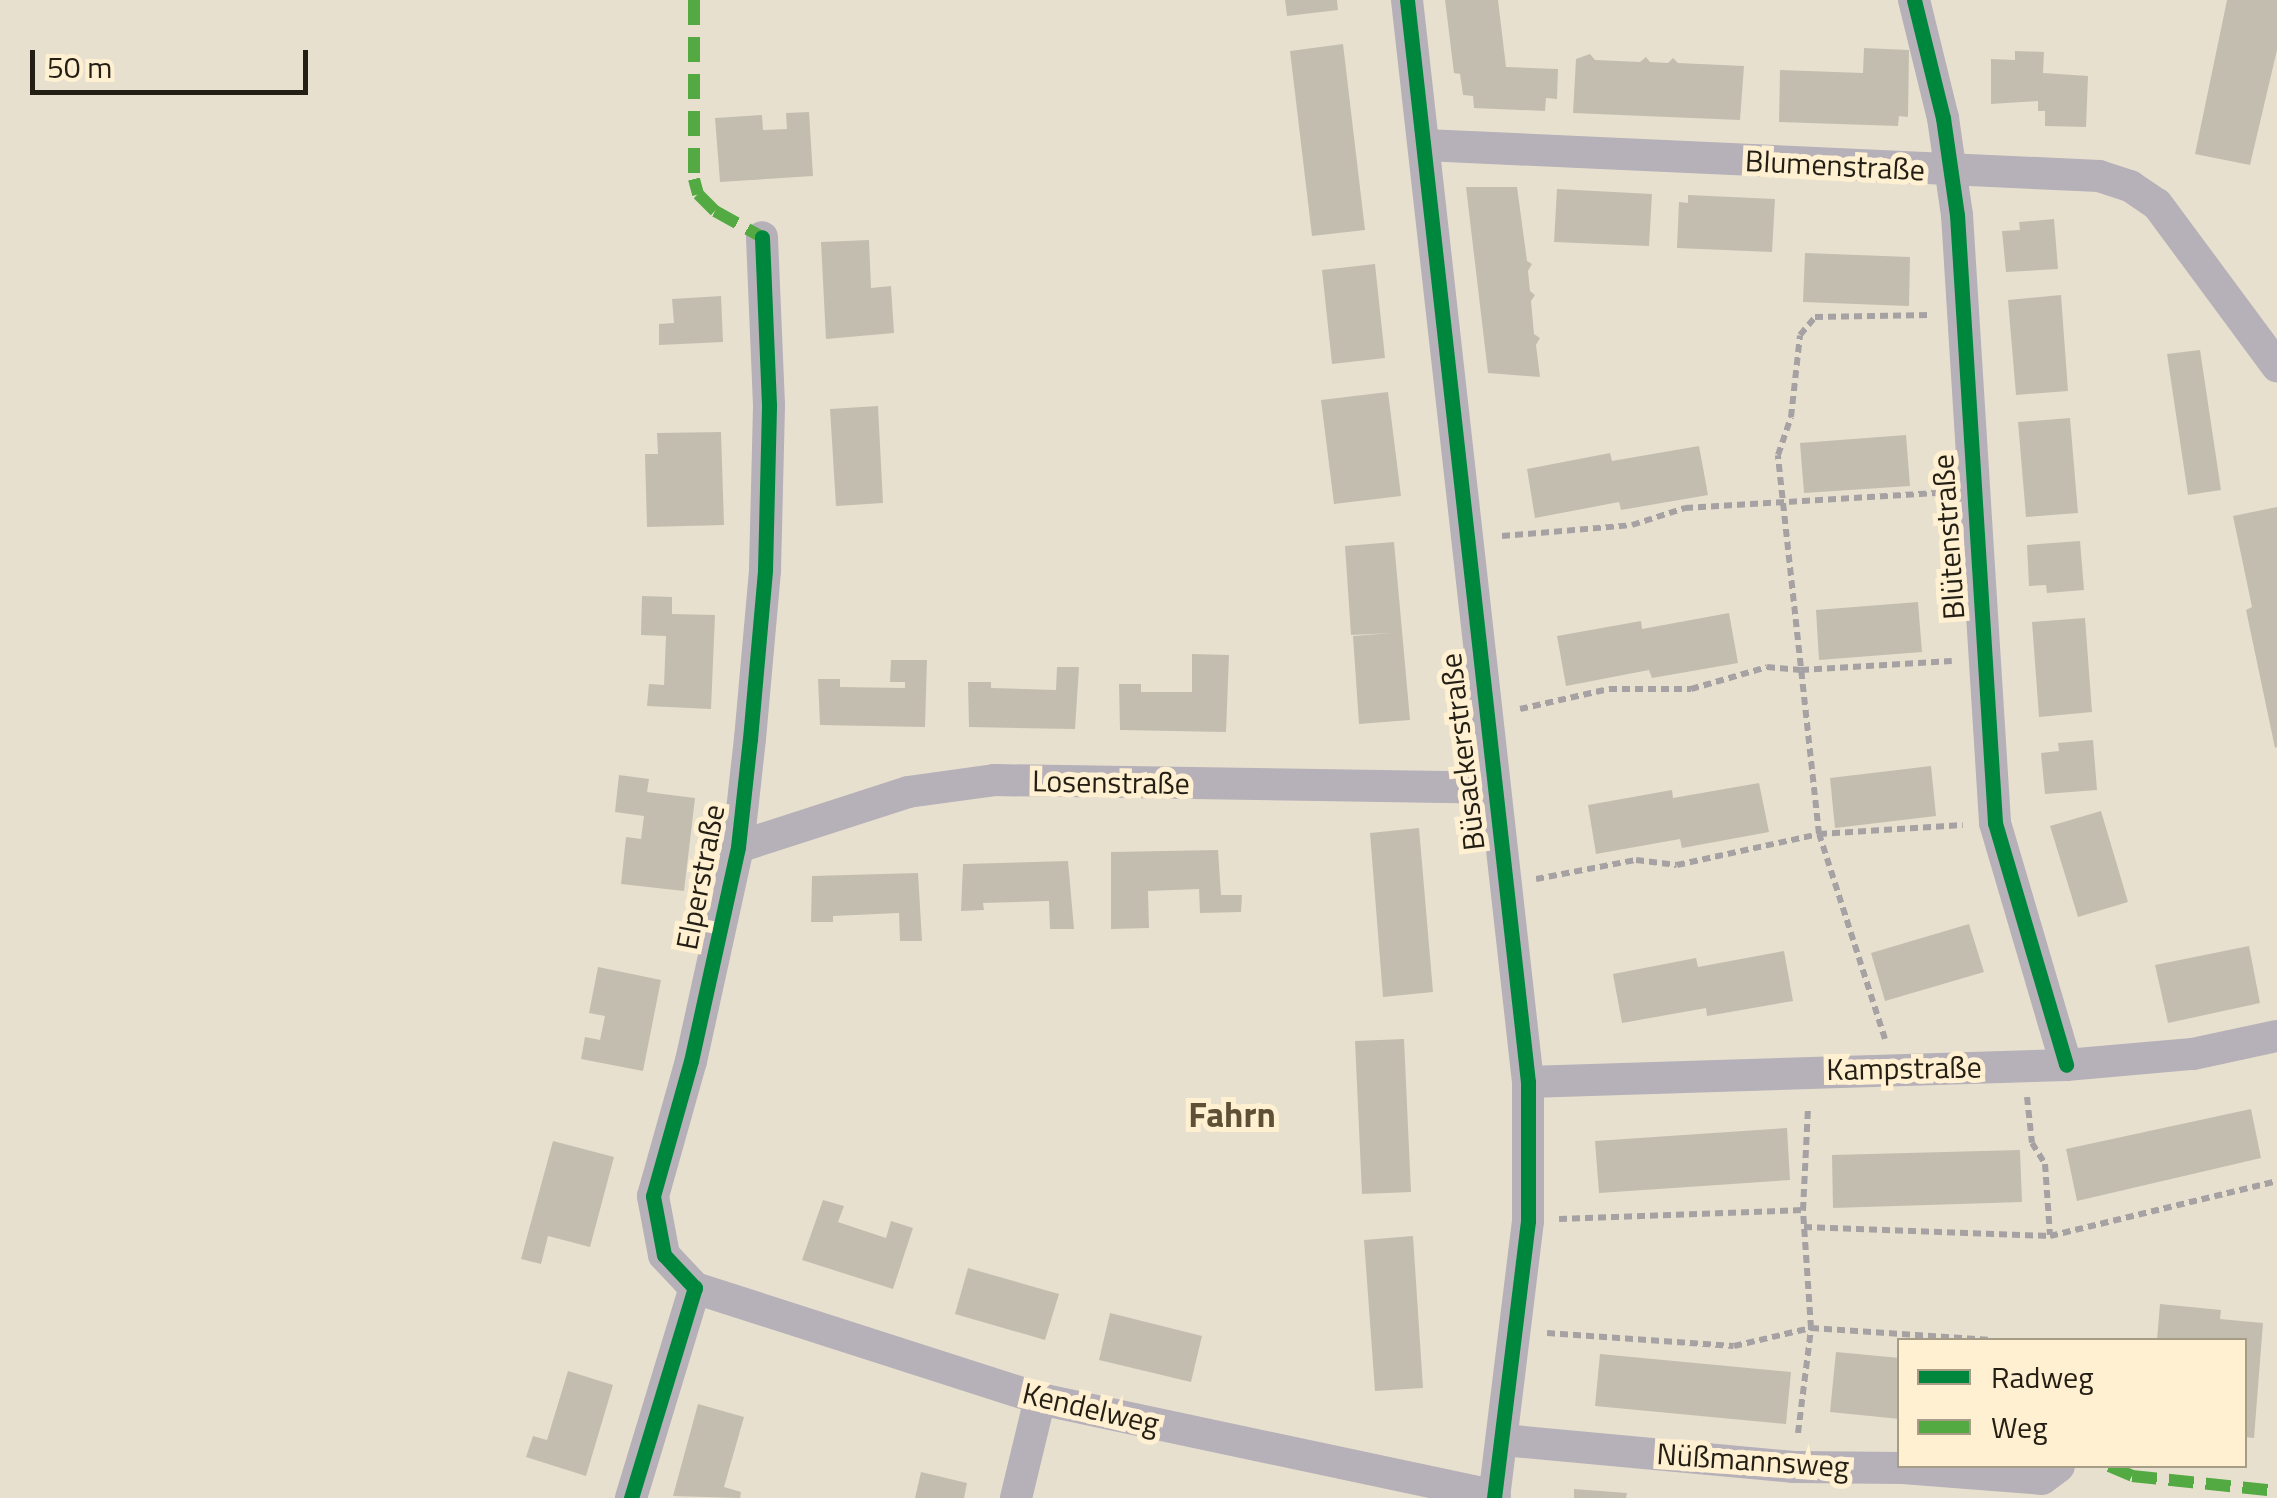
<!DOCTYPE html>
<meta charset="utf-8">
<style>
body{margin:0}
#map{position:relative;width:2277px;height:1498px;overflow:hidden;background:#e7e0cf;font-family:"Titillium Web",sans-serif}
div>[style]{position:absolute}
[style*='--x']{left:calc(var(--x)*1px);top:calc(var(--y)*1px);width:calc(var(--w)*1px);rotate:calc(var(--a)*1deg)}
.building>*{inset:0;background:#c3bdb0}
.path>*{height:6px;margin-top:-3px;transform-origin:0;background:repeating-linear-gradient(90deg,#a6a2a3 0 8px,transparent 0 13px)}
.minor>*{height:32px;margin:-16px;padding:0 16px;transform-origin:16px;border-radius:16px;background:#b6b0b8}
.quiet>*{height:12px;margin-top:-6px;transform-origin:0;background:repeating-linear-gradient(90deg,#53aa42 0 25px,transparent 0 37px)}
.cycleway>*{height:15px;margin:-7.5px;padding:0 7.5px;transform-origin:7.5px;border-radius:7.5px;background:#00873e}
span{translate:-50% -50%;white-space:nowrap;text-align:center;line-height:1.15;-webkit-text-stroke:10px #fff0d2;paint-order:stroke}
.street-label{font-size:30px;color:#241f14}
.quarter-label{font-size:35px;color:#5d5036;font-weight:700}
.legend{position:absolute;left:1897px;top:1338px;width:350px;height:130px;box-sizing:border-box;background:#fff0d2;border:2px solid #a79c86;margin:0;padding:12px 18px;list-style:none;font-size:30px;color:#241f14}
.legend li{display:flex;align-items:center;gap:20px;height:50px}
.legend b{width:50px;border:2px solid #a79c86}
.scale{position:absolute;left:30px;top:50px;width:278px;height:45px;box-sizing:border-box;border:5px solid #241f14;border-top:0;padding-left:12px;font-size:30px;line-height:35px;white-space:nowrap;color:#241f14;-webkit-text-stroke:8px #fff0d2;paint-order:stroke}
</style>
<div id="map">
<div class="building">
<div style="clip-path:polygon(1285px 0,1337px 0,1338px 10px,1287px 16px)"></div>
<div style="clip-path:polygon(1445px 0,1498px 0,1506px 67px,1558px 69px,1557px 99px,1546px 98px,1545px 111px,1474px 108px,1473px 96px,1463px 95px,1460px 74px,1454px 73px)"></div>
<div style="clip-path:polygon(2227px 0,2277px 0,2277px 50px,2250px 165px,2195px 154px)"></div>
<div style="clip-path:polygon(1343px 44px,1365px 230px,1312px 236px,1290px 51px)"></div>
<div style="clip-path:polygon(1864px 48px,1909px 50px,1908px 117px,1899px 116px,1898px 126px,1779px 122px,1780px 70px,1863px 73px)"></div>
<div style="clip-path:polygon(2015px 51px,2044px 52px,2043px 73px,2088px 76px,2086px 127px,2045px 126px,2045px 111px,2038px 111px,2038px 101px,1991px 104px,1991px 59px,2015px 60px)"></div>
<div style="clip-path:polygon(1590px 54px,1595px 60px,1640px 62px,1646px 57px,1650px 62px,1668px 63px,1673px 58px,1678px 63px,1744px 66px,1740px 120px,1573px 113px,1576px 59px)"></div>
<div style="clip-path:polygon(809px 112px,813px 176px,720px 182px,715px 118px,762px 115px,763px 130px,787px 129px,786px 113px)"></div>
<div style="clip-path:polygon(1466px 187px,1517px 187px,1527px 261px,1532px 264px,1528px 271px,1530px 291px,1535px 295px,1531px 301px,1534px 334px,1540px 338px,1536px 345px,1540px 377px,1488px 373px)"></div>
<div style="clip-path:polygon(1557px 189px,1652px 194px,1649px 246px,1554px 242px)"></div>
<div style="clip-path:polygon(1688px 195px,1775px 199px,1772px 252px,1677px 248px,1679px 202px,1688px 203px)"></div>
<div style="clip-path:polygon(2054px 219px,2058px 269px,2006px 272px,2002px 231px,2020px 230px,2019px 222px)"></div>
<div style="clip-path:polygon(869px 240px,871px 288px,891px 286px,894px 333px,826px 339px,821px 242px)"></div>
<div style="clip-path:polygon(1805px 253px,1910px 257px,1909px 306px,1803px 302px)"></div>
<div style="clip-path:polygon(1375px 264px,1385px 358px,1332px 364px,1322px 270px)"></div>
<div style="clip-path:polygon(2061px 295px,2068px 391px,2016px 395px,2008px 300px)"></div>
<div style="clip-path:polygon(721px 296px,723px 342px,659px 345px,659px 324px,674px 323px,672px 299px)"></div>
<div style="clip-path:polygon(2200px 350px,2221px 490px,2188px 495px,2167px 354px)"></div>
<div style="clip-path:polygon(1388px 392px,1401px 496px,1334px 504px,1321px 400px)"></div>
<div style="clip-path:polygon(878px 406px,883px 503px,836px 506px,830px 409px)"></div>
<div style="clip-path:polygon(2070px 418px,2078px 513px,2026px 517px,2018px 422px)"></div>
<div style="clip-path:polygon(721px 432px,724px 525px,647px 527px,645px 454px,658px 454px,657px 433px)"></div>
<div style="clip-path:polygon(1906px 435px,1910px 486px,1804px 493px,1800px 443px)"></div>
<div style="clip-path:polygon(1699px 446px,1708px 495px,1621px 510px,1619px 502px,1535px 518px,1527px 469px,1610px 453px,1612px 461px)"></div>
<div style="clip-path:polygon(2277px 507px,2277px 747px,2275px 748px,2246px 610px,2252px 607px,2233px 516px)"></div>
<div style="clip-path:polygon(2080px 541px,2084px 590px,2047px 593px,2046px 585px,2029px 586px,2027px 545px)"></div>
<div style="clip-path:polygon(1394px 542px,1410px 720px,1359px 724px,1353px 636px,1393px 633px,1351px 635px,1345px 546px)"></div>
<div style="clip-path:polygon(642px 596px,672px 597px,672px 614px,715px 615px,711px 709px,647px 706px,649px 684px,664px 685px,666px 636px,641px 635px)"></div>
<div style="clip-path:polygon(1918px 602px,1922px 652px,1819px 660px,1816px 610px)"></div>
<div style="clip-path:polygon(1729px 613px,1738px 663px,1652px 678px,1649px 670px,1566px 686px,1557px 636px,1641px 621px,1642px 629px)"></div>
<div style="clip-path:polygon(2085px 618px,2092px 712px,2039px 717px,2032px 622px)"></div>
<div style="clip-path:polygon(1192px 654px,1229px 655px,1226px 732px,1120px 730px,1119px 684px,1141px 684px,1141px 692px,1192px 692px)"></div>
<div style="clip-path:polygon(891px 660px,927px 660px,925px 727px,820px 725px,818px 679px,840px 679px,840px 687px,905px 688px,905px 682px,890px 682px)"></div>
<div style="clip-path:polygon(1057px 667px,1079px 667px,1075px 729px,969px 727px,968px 682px,991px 682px,991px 688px,1056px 690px)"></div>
<div style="clip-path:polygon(2093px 740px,2097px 790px,2045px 794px,2041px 753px,2059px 751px,2058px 743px)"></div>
<div style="clip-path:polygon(1931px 766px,1936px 816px,1835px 828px,1830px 778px)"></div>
<div style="clip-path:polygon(619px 775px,649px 779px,647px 792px,695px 798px,684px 891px,621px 884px,626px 837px,641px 839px,644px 816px,615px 812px)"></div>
<div style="clip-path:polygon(1759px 783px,1769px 832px,1682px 848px,1680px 839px,1596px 854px,1588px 805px,1672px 790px,1673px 798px)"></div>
<div style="clip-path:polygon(2101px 811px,2128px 902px,2078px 917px,2050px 826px)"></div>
<div style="clip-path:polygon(1419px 828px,1433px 992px,1383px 997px,1370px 833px)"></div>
<div style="clip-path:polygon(1218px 850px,1221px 895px,1242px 895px,1241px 912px,1200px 913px,1199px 889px,1148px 891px,1149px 928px,1111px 929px,1111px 852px)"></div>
<div style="clip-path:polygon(1068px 861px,1074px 929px,1050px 929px,1049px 901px,983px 903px,984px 910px,961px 911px,963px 864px)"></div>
<div style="clip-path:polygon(918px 873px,922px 941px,900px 941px,899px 913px,833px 916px,833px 922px,811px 922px,812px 876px)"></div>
<div style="clip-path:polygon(1969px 924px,1984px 972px,1885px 1001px,1871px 953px)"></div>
<div style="clip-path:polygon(2249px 946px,2260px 1003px,2168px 1023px,2155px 965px)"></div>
<div style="clip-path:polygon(1784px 951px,1793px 1001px,1707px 1016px,1706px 1008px,1622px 1023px,1613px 974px,1696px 958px,1698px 967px)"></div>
<div style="clip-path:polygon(598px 967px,661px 980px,643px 1071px,581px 1059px,585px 1037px,600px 1040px,605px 1016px,589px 1013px)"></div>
<div style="clip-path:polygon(1404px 1039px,1411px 1192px,1362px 1194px,1355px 1041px)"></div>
<div style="clip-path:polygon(2251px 1109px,2261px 1158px,2077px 1201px,2066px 1149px)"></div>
<div style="clip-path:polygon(1787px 1128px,1790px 1180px,1599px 1193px,1595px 1141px)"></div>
<div style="clip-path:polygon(553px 1141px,614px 1157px,590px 1247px,548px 1236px,541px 1264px,521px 1259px)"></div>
<div style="clip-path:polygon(2020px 1150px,2022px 1202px,1833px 1208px,1832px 1155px)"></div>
<div style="clip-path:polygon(823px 1200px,844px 1206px,838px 1222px,886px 1238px,891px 1221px,913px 1228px,893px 1289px,802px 1260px)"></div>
<div style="clip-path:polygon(1413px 1236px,1423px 1388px,1375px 1391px,1364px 1240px)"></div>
<div style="clip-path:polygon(968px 1268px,1059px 1294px,1045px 1340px,955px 1314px)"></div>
<div style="clip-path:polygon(2160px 1304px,2221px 1310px,2220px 1319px,2263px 1323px,2254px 1438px,2244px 1437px,2244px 1340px,2157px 1340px)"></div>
<div style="clip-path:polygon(1110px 1313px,1202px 1336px,1191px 1382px,1099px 1360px)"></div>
<div style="clip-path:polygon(1836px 1352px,1900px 1358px,1900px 1419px,1830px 1412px)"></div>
<div style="clip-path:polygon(1600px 1354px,1791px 1372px,1786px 1424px,1595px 1406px)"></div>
<div style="clip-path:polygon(568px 1371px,613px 1385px,586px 1476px,526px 1457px,533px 1436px,547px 1440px)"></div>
<div style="clip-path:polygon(698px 1404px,744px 1417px,724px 1487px,741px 1492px,740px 1498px,673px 1496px)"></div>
<div style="clip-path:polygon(921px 1472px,967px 1483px,964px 1498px,915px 1498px)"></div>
<div style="clip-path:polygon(1574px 1489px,1627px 1493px,1626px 1498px,1574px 1498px)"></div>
</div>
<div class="path">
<div style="--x:1502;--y:536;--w:130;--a:-4.8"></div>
<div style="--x:1632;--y:525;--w:56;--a:-17.8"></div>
<div style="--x:1685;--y:508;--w:256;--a:-3.4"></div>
<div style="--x:1520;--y:709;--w:91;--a:-12.7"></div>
<div style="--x:1609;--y:689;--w:82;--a:0"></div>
<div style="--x:1691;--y:689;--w:79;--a:-16.1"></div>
<div style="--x:1767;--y:667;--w:34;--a:5"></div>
<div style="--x:1801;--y:670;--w:151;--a:-3.4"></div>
<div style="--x:1536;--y:879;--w:102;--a:-10.8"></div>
<div style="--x:1636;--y:860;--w:41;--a:7"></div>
<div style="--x:1677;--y:865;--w:145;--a:-12.3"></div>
<div style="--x:1819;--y:834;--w:144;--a:-3.6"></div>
<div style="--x:1885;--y:1039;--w:215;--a:-107.8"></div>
<div style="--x:1819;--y:834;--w:381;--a:-96.2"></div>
<div style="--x:1778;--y:455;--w:40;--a:-71.1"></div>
<div style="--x:1791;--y:417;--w:82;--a:-83.7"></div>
<div style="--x:1800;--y:335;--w:23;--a:-50"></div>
<div style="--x:1815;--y:317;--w:115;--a:-1"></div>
<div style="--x:2027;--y:1097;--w:46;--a:83.8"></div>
<div style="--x:2032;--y:1143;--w:25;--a:58"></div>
<div style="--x:2045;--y:1164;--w:71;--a:86"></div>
<div style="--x:1559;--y:1219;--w:244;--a:-2.1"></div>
<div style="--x:1804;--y:1227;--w:246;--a:2.1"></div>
<div style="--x:2050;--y:1236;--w:234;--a:-13.6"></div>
<div style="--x:1547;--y:1333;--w:187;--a:4"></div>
<div style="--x:1734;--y:1346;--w:79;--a:-13.2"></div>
<div style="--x:1811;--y:1328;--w:181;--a:3.8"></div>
<div style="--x:1798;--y:1433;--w:106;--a:-82.9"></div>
<div style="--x:1811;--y:1328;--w:118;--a:-93.9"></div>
<div style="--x:1803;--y:1210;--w:103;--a:-87.2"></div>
</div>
<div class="minor">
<div style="--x:1407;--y:0;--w:1089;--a:83.62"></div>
<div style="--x:1528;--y:1082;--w:139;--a:90"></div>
<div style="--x:1528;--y:1221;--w:279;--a:97"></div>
<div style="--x:1914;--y:0;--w:122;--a:76.2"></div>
<div style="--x:1943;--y:118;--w:98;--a:81.8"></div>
<div style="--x:1957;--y:215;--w:609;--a:86.42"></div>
<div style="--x:1995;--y:823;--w:252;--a:73.6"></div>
<div style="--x:1425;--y:145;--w:675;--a:2.63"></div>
<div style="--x:2099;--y:176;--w:33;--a:18"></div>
<div style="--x:2130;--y:186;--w:32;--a:34"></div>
<div style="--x:2157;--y:204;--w:202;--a:53.5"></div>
<div style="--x:738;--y:847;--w:179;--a:-17.9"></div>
<div style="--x:908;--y:792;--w:87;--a:-7.9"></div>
<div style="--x:994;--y:780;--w:499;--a:0.9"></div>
<div style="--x:1528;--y:1082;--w:538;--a:-1.81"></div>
<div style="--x:2066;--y:1065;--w:127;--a:-5"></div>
<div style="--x:2193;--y:1054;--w:86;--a:-12.1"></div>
<div style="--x:695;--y:1288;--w:362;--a:17.8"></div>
<div style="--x:1040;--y:1399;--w:465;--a:12"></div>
<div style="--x:1503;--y:1440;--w:292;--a:5.3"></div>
<div style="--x:1794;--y:1467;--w:109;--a:0.5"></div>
<div style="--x:1903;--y:1468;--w:139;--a:4.5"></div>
<div style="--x:2042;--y:1479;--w:21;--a:-37"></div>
<div style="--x:631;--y:1498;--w:220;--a:-73.1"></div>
<div style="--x:695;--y:1288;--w:45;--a:-133.2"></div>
<div style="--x:664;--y:1255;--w:60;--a:-100.6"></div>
<div style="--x:653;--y:1196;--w:140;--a:-74.3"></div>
<div style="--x:691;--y:1061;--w:219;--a:-77.6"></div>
<div style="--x:738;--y:847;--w:109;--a:-83.7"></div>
<div style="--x:750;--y:739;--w:170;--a:-84.9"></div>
<div style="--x:765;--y:570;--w:165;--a:-88.6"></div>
<div style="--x:769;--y:405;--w:168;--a:-92.4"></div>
<div style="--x:1016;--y:1498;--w:102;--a:-76.4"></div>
</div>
<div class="quiet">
<div style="--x:694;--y:0;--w:179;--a:90"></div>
<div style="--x:694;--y:179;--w:16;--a:75"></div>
<div style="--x:698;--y:194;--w:24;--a:45"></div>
<div style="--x:715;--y:211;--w:54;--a:29"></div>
<div style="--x:2109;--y:1466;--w:25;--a:23"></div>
<div style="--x:2132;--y:1476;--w:146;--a:5.9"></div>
</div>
<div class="cycleway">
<div style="--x:1407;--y:0;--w:1089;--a:83.62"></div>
<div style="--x:1528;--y:1082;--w:139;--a:90"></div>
<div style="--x:1528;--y:1221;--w:279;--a:97"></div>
<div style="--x:1914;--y:0;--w:122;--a:76.2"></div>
<div style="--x:1943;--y:118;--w:98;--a:81.8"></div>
<div style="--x:1957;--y:215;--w:609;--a:86.42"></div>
<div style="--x:1995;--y:823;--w:252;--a:73.6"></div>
<div style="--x:631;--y:1498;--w:220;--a:-73.1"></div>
<div style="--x:695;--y:1288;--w:45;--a:-133.2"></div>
<div style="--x:664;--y:1255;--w:60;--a:-100.6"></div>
<div style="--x:653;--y:1196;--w:140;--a:-74.3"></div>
<div style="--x:691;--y:1061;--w:219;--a:-77.6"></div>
<div style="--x:738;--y:847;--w:109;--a:-83.7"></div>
<div style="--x:750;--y:739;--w:170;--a:-84.9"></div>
<div style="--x:765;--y:570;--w:165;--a:-88.6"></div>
<div style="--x:769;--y:405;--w:168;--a:-92.4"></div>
</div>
<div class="street-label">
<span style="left:1835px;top:165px;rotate:3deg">Blumenstraße</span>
<span style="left:1948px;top:537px;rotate:-94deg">Blütenstraße</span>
<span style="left:1462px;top:752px;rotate:-97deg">Büsackerstraße</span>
<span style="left:1111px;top:782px;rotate:1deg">Losenstraße</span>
<span style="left:700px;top:877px;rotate:-79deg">Elperstraße</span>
<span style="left:1904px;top:1068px;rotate:-1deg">Kampstraße</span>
<span style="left:1091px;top:1408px;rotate:13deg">Kendelweg</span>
<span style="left:1753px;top:1460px;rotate:4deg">Nüßmannsweg</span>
</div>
<div class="quarter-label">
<span style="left:1232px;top:1114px">Fahrn</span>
</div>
<ul class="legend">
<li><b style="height:12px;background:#00873e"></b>Radweg</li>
<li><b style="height:12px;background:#53aa42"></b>Weg</li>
</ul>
<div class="scale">50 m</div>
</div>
